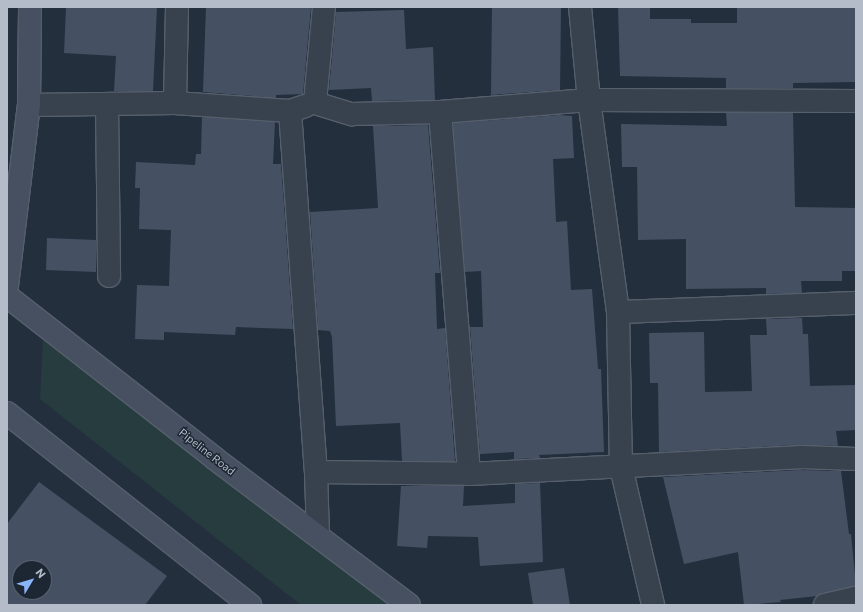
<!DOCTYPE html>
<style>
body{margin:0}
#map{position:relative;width:863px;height:612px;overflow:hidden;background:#242f3e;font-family:Commissioner,sans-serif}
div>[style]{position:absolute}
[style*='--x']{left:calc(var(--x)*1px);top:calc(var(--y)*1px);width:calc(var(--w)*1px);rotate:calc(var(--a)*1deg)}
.green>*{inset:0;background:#263c3f}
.building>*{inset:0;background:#455162}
.roads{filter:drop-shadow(1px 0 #565f6c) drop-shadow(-1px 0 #565f6c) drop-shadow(0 1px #565f6c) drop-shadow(0 -1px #565f6c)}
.street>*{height:22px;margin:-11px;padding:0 11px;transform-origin:11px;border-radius:11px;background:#38414e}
.secondary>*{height:22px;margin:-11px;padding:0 11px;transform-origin:11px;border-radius:11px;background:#465061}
span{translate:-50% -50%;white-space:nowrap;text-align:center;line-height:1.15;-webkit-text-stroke:3px #1d2633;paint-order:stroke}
.street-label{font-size:11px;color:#b4bcc9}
.frame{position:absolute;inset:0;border:8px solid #b4bcc9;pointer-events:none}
.north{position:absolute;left:12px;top:560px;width:40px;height:40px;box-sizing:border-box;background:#1d2633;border:1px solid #59626f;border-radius:50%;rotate:52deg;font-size:11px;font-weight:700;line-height:16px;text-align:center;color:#b4bcc9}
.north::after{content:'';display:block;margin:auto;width:14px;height:18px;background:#8ab4f8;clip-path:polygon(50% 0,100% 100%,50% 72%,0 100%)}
</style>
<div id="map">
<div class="green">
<div style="clip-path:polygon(43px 340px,395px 605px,301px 605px,40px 399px)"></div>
</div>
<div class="building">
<div style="clip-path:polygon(66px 7px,157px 7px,153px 91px,114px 91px,116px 56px,64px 53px)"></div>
<div style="clip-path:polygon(206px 7px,311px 7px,303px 94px,276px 95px,276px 98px,203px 92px)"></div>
<div style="clip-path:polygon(492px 7px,561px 7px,560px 90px,491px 95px)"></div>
<div style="clip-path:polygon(618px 7px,650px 7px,650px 19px,691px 19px,691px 23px,737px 23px,737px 7px,856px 7px,856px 82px,793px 83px,793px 88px,726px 88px,726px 78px,620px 76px)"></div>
<div style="clip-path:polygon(404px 10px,406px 49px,433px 47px,435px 100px,372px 101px,371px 88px,329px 90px,336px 12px)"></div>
<div style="clip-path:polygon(726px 113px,793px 113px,795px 207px,856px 208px,856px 271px,842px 271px,842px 281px,801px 281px,802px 293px,766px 294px,766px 288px,686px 289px,686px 239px,638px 240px,637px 167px,622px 167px,621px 124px,727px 126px)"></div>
<div style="clip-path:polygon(559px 115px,572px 116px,574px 158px,553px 159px,556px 222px,567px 221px,571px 290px,592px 289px,598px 369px,601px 369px,604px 452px,539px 455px,540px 458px,514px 459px,514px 452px,480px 454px,470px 327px,483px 327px,481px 271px,465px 272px,453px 123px)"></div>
<div style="clip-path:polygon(202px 117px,275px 122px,273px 164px,281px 164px,293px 329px,236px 327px,235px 335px,164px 332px,164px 340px,135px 339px,137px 285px,169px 286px,171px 230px,139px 229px,140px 188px,135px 188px,136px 162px,195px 165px,196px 154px,201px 154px)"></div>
<div style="clip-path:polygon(428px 125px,440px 273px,435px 273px,437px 329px,445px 328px,455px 461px,402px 461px,400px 423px,336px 426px,332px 337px,330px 331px,318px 330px,310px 212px,378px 208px,373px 126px)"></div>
<div style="clip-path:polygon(47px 238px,96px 240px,96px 272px,46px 270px)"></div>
<div style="clip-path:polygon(802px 318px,803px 334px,808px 334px,810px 386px,856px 385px,856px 430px,836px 431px,838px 446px,799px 445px,659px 452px,658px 383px,650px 383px,649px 333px,704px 332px,705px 392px,752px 391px,750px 335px,767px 335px,766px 319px)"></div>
<div style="clip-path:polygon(800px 470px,841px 471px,849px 534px,851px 534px,856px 586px,817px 596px,780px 600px,781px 602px,744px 605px,738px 552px,684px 564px,663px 477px)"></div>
<div style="clip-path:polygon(evenodd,39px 482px,167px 576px,145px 605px,7px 605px,7px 524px,39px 482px,20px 568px,44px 568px,44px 592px,20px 592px,20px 568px)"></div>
<div style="clip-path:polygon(540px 483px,543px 562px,480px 566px,478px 537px,428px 536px,427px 548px,397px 546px,401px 486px,464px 486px,463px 506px,515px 503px,515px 484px)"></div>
<div style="clip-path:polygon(564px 568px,570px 605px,533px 605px,528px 573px)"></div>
</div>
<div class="roads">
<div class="street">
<div style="--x:324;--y:7;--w:96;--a:95.4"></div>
<div style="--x:315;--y:103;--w:39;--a:17"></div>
<div style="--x:352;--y:114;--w:88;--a:-1.3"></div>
<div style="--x:440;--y:112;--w:149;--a:-4.6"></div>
<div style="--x:589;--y:100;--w:267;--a:0.2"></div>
<div style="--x:580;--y:7;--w:93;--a:84.5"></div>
<div style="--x:589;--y:100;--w:214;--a:82.2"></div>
<div style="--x:618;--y:312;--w:155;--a:88.9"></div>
<div style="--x:621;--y:467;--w:142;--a:76.9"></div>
<div style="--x:175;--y:103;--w:96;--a:-88.8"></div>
<div style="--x:107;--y:104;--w:172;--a:89.3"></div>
<div style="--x:29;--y:105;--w:146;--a:-0.8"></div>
<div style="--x:175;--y:103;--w:115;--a:4"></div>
<div style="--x:290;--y:111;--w:16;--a:-18"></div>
<div style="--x:290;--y:111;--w:362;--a:85.9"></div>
<div style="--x:316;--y:472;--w:64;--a:88.2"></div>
<div style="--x:440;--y:112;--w:363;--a:85.4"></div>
<div style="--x:618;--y:312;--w:238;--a:-2.2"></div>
<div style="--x:316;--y:472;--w:153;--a:0.7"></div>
<div style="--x:469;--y:474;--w:331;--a:-2.9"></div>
<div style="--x:800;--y:457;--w:56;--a:2"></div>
<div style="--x:825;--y:605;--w:32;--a:-13"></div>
</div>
<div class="secondary">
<div style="--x:7;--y:286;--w:182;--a:-83.1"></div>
<div style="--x:29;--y:105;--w:98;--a:-89.4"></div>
<div style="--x:7;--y:296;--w:263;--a:38"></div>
<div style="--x:214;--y:458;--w:244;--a:37"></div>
<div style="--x:7;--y:413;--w:310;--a:38.3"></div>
</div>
</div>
<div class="street-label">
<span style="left:207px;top:452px;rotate:38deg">Pipeline Road</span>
</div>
<div class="frame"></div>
<div class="north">N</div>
</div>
